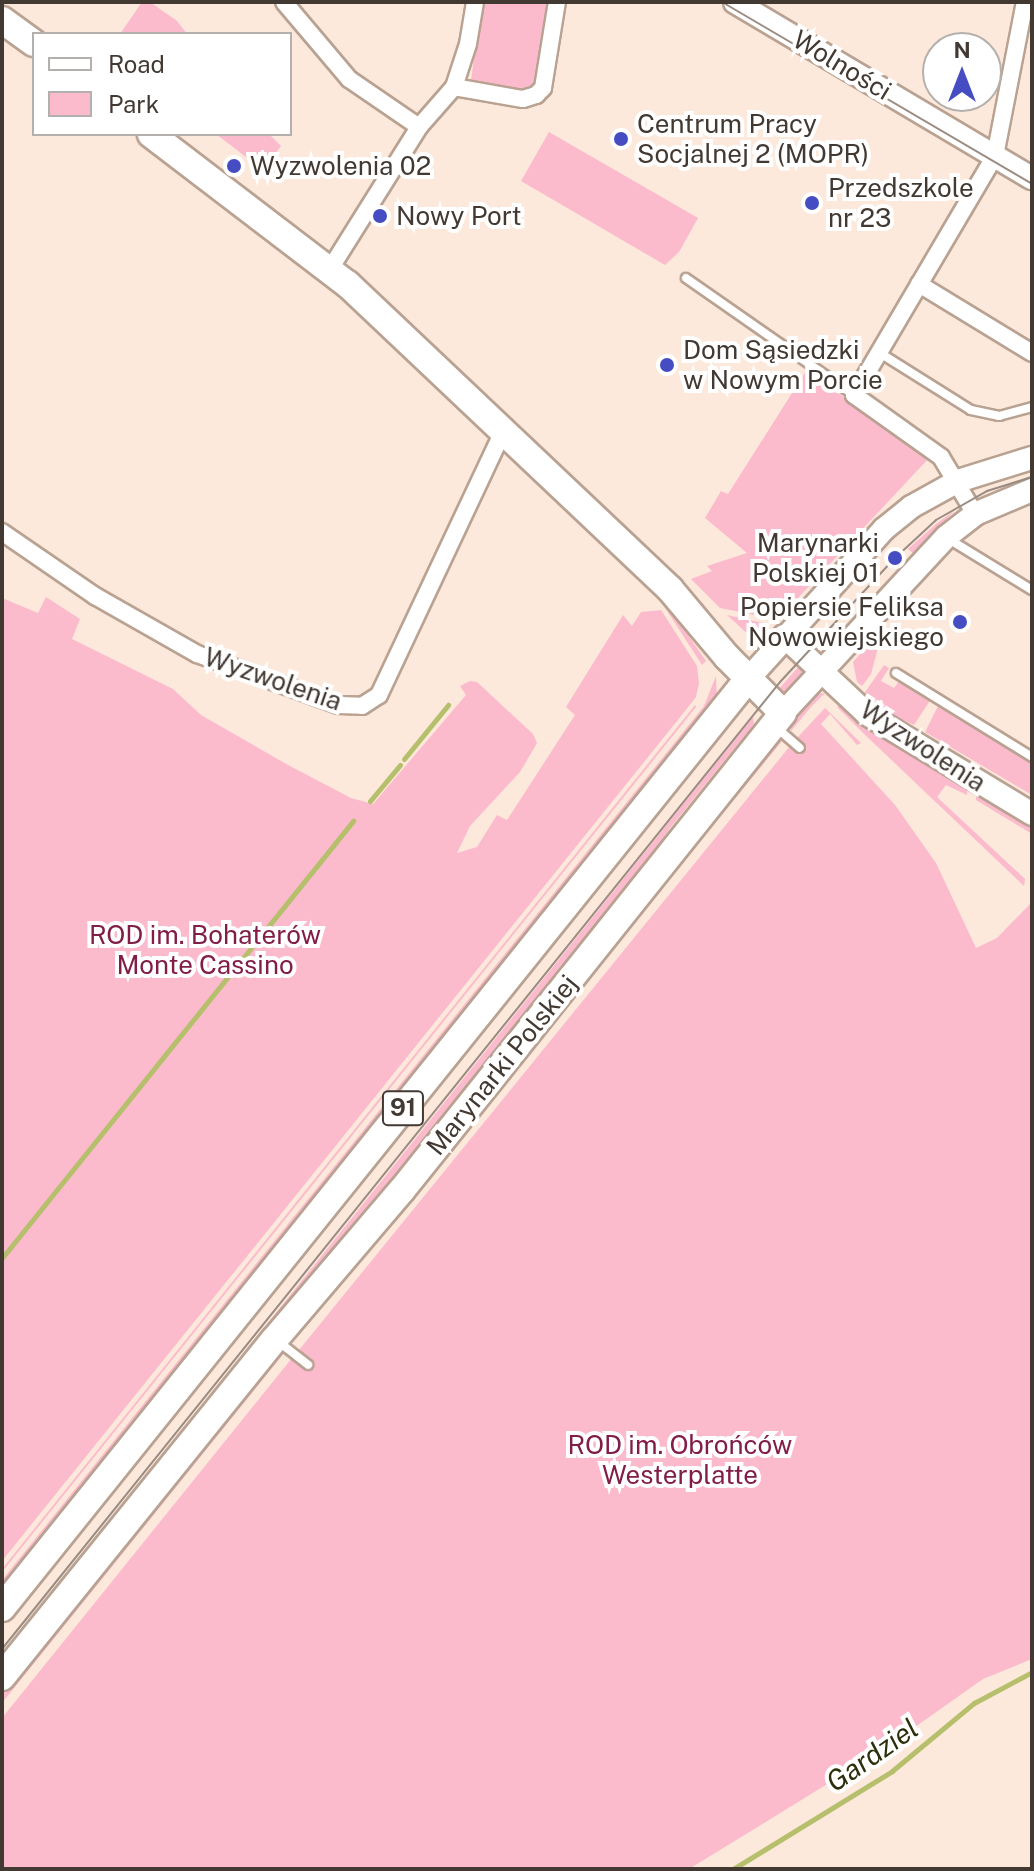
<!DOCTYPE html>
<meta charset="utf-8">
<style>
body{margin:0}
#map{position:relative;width:1034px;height:1871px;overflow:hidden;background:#fce9db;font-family:"Public Sans",sans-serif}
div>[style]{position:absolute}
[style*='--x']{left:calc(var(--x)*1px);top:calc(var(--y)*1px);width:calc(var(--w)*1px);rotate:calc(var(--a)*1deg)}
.green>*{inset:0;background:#fcbacd}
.stream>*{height:5px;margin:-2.5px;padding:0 2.5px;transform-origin:2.5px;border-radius:2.5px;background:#b6bf6b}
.roads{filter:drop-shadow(2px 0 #b9a292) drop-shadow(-2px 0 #b9a292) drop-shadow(0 2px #b9a292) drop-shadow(0 -2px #b9a292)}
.service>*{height:8px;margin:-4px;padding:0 4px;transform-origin:4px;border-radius:4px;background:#fff}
.minor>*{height:16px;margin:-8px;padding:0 8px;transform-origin:8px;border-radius:8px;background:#fff}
.tertiary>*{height:22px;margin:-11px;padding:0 11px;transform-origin:11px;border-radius:11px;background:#fff}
.primary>*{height:26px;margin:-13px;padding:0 13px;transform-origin:13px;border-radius:13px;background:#fff}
.tram>*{height:2px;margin:-1px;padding:0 1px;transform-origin:1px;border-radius:1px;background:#9b8c83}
.dots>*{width:22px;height:22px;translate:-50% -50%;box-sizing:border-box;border:4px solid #fff;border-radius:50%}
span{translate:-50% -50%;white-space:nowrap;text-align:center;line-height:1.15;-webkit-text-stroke:8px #fff;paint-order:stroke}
.shield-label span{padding:2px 6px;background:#fff;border:2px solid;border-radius:6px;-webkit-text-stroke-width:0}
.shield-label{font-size:24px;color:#433933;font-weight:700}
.street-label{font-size:26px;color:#433933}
.poi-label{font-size:26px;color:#433933}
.left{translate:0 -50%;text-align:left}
.right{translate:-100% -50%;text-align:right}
.park-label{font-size:26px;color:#811d47}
.water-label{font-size:28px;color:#2c2f0a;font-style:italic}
.frame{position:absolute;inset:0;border:4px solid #433933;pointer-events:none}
.legend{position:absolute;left:32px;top:32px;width:260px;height:104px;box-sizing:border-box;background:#fff;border:2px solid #b4b0ad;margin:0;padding:10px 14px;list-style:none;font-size:24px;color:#433933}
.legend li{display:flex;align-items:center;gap:16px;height:40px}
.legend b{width:40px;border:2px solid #b4b0ad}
.north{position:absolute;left:922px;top:32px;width:80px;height:80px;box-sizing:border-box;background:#fff;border:2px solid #b4b0ad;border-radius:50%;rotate:0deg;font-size:22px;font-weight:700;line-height:32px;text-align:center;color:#433933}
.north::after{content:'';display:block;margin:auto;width:28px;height:36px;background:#464cc1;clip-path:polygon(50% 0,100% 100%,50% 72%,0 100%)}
</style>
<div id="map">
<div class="green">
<div style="clip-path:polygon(142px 2px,150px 2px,177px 21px,187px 34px,120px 34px)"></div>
<div style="clip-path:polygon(482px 2px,549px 2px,535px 85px,531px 91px,521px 94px,478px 87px,471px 80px)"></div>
<div style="clip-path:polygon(549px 132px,698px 218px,679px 252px,665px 265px,521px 181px)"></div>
<div style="clip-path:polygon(216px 134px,269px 134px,281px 146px,263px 170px)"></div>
<div style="clip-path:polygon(806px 371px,930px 457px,797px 599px,792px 595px,771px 618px,720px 608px,691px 579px,712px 571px,707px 566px,747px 553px,705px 518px,721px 491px,728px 494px)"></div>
<div style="clip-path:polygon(955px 510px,914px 554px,908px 549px,936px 524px)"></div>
<div style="clip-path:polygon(651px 586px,654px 586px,706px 661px,702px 665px)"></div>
<div style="clip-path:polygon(46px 597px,80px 619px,72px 639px,173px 689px,201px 715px,288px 765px,351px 798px,373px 804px,466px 695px,460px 686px,470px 681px,477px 682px,533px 734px,537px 743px,520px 772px,470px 826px,457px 853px,477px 847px,497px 815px,507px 820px,575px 715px,566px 707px,623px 615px,632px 626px,641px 612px,661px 610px,697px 666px,699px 683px,696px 697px,681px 716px,2px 1561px,2px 598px,38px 613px)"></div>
<div style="clip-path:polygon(727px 615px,767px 624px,750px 636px)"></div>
<div style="clip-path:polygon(874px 638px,879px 644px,871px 674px,862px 686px,857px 682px,853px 662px)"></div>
<div style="clip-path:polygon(801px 664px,806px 672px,788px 693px,777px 691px)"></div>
<div style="clip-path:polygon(884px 665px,889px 668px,881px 681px,894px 688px,900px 680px,931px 699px,914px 725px,889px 714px,863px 695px)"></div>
<div style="clip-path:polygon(716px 676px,717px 700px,2px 1594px,2px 1580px,704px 706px)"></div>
<div style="clip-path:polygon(825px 693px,811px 707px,791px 731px,790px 721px,815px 694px)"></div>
<div style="clip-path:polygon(939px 704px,1032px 762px,1032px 795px,925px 732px)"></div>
<div style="clip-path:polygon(695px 705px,696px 707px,2px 1572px,2px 1569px)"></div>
<div style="clip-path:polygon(840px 705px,872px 733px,967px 785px,967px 795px,946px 785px,937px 797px,1025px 879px,1024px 886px,861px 731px,837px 707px)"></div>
<div style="clip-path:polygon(825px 708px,861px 743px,857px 745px,830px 714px,821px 724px,895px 805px,936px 863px,976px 948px,997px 938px,1030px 904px,1032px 906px,1032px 1659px,983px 1679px,881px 1751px,689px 1869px,2px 1869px,2px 1718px,292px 1358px,305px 1367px,311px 1359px,299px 1350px,790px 746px,797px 752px,803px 744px,797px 738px)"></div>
<div style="clip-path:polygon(753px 717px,754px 724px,670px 828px,614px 910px,2px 1662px,2px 1655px)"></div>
<div style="clip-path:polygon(777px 740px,782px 741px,291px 1344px,291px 1335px)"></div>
<div style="clip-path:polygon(976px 790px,1032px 823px,1032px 834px,976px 800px)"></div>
<div style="clip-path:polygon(278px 1352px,284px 1353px,2px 1703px,2px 1690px)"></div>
</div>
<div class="stream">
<div style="--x:404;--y:759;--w:70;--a:-50.8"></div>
<div style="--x:370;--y:801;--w:47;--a:-50.2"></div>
<div style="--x:2;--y:1258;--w:561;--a:-51.23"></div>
<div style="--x:733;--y:1869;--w:187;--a:-31.6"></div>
<div style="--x:892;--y:1771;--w:107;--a:-39.7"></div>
<div style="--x:974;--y:1703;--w:66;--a:-28.1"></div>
</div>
<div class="roads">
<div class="service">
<div style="--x:686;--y:278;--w:205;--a:34.9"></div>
<div style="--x:880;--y:353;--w:107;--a:32.1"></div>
<div style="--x:971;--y:410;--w:29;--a:12"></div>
<div style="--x:999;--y:416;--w:34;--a:-15"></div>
<div style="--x:947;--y:538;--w:100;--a:31.5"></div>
<div style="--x:896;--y:673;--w:160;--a:31.7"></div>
<div style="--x:777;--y:728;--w:30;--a:41"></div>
<div style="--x:279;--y:1342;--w:37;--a:38"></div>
</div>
<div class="minor">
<div style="--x:284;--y:2;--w:101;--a:49.8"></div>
<div style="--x:349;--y:79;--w:85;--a:34.4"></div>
<div style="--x:454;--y:87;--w:70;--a:9.9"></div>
<div style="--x:523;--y:99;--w:14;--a:-17"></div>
<div style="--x:536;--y:95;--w:10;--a:-45"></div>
<div style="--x:543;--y:88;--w:87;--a:-80.8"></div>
<div style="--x:330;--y:269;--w:168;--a:-57.9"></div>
<div style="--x:419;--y:127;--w:53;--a:-48.8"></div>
<div style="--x:454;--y:87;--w:45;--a:-72"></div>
<div style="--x:468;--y:44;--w:43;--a:-80.5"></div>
<div style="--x:919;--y:284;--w:132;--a:31.4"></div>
<div style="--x:975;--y:514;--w:66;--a:-120.8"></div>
<div style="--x:941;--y:457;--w:107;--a:-144.5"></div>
<div style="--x:854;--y:395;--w:277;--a:-59.5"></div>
<div style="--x:995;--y:156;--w:157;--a:-79"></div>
<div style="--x:2;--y:532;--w:113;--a:34.5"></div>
<div style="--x:95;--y:596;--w:117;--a:29.6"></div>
<div style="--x:197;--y:654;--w:151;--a:19.8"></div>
<div style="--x:339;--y:705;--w:23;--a:2"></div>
<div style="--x:362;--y:706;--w:20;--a:-33"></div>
<div style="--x:379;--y:695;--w:292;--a:-64.8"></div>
</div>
<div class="tertiary">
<div style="--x:735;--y:2;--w:345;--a:30.7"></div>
<div style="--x:784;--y:636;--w:114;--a:43.2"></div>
<div style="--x:867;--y:714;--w:193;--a:31.2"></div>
<div style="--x:748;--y:679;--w:202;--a:-47.8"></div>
<div style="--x:884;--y:529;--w:35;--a:-39"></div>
<div style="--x:911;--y:507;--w:54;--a:-29"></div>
<div style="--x:958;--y:481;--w:77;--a:-17.3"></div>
<div style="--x:783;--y:713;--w:240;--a:-47.2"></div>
<div style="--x:946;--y:537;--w:37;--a:-38"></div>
<div style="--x:975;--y:514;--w:62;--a:-22.8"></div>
</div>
<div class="primary">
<div style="--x:2;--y:20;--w:39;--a:36"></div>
<div style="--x:2;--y:1608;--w:1191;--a:-51.24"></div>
<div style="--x:2;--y:1677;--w:434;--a:-51.1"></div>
<div style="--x:275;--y:1339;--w:196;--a:-49.6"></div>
<div style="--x:402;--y:1190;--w:610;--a:-51.38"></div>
<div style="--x:783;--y:713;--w:79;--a:-135"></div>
<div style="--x:727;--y:657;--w:89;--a:-130"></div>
<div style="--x:670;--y:589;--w:444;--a:-136.6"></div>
<div style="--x:347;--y:284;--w:247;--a:-142.6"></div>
</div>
</div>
<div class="tram">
<div style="--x:722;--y:2;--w:359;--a:30.4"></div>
<div style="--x:2;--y:1649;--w:1241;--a:-51.18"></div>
<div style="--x:780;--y:682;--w:169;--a:-47.2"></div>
<div style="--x:895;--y:558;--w:56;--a:-42.8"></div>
<div style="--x:936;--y:520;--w:59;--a:-29.6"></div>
<div style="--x:987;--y:491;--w:47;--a:-17.3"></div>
</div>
<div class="dots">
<div style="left:621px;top:139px;background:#464cc1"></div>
<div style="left:234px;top:166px;background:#464cc1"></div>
<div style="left:812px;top:203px;background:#464cc1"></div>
<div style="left:380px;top:216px;background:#464cc1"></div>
<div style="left:667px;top:365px;background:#464cc1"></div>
<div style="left:895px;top:558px;background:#464cc1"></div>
<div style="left:960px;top:622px;background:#464cc1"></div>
</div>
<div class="shield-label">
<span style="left:403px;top:1108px">91</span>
</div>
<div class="street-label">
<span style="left:842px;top:65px;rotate:31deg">Wolności</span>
<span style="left:273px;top:679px;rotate:19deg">Wyzwolenia</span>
<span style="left:923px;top:746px;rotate:33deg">Wyzwolenia</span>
<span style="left:502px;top:1065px;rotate:-51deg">Marynarki Polskiej</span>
</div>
<div class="poi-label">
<span class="left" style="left:637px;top:139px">Centrum Pracy<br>Socjalnej 2 (MOPR)</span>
<span class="left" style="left:250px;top:166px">Wyzwolenia 02</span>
<span class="left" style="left:828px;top:203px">Przedszkole<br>nr 23</span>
<span class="left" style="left:396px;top:216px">Nowy Port</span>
<span class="left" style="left:683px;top:365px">Dom Sąsiedzki<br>w Nowym Porcie</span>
<span class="right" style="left:879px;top:558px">Marynarki<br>Polskiej 01</span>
<span class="right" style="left:944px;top:622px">Popiersie Feliksa<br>Nowowiejskiego</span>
</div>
<div class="park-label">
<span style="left:205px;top:950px">ROD im. Bohaterów<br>Monte Cassino</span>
<span style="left:680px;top:1460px">ROD im. Obrońców<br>Westerplatte</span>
</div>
<div class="water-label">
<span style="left:872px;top:1755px;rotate:-35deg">Gardziel</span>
</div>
<div class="frame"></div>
<ul class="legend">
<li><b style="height:10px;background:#fff"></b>Road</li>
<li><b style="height:22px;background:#fcbacd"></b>Park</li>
</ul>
<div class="north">N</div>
</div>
